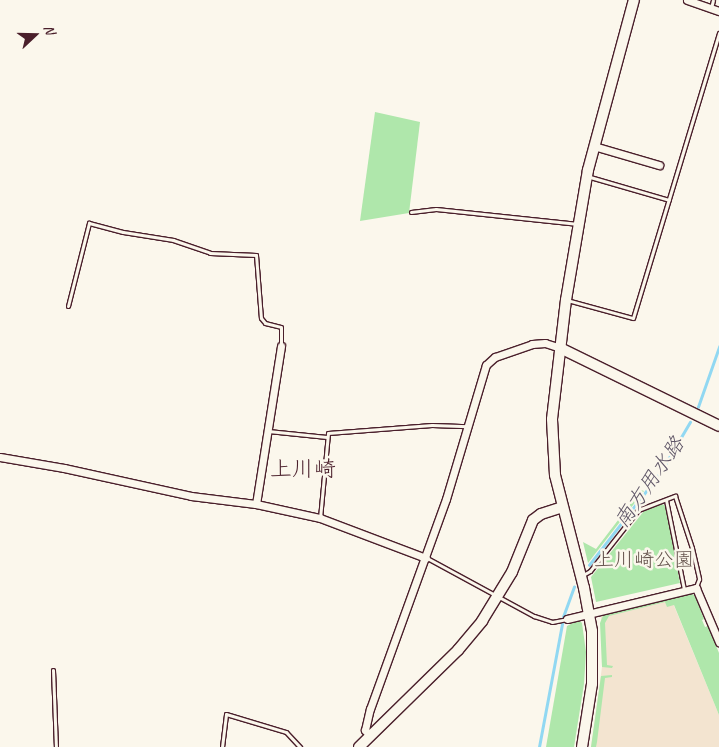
<!DOCTYPE html>
<meta charset="utf-8">
<style>
body{margin:0}
#map{position:relative;width:719px;height:747px;overflow:hidden;background:#fbf7ec;font-family:Caveat,"Klee One",sans-serif}
div>[style]{position:absolute}
[style*='--x']{left:calc(var(--x)*1px);top:calc(var(--y)*1px);width:calc(var(--w)*1px);rotate:calc(var(--a)*1deg)}
.built>*{inset:0;background:#f3e4d0}
.green>*{inset:0;background:#afe7ab}
.stream>*{height:2.5px;margin:-1.25px;padding:0 1.25px;transform-origin:1.25px;border-radius:1.25px;background:#91d8f2}
.roads{filter:drop-shadow(1px 0 #4a1f2b) drop-shadow(-1px 0 #4a1f2b) drop-shadow(0 1px #4a1f2b) drop-shadow(0 -1px #4a1f2b)}
.lane>*{height:3px;margin:-1.5px;padding:0 1.5px;transform-origin:1.5px;border-radius:1.5px;background:#fbf7ec}
.street>*{height:7px;margin:-3.5px;padding:0 3.5px;transform-origin:3.5px;border-radius:3.5px;background:#fbf7ec}
.secondary>*{height:10px;margin:-5px;padding:0 5px;transform-origin:5px;border-radius:5px;background:#fbf7ec}
span{translate:-50% -50%;white-space:nowrap;text-align:center;line-height:1.15;-webkit-text-stroke:5px #fbf7ec;paint-order:stroke}
.park-label{font-size:20px;color:#63514b}
.water-label{font-size:21px;color:#5f5667;font-style:italic}
.quarter-label{font-size:22px;color:#4a1f2b}
.north{position:absolute;left:10px;top:10px;width:50px;height:50px;-webkit-text-stroke:4px #fbf7ec;paint-order:stroke;rotate:69deg;font-size:14px;font-weight:700;line-height:20px;text-align:center;color:#4a1f2b}
.north::after{content:'';display:block;margin:auto;width:18px;height:22px;background:#4a1f2b;clip-path:polygon(50% 0,100% 100%,50% 72%,0 100%)}
</style>
<div id="map">
<div class="built">
<div style="clip-path:polygon(670px 596px,719px 715px,719px 747px,591px 747px,602px 667px,601px 616px)"></div>
</div>
<div class="green">
<div style="clip-path:polygon(375px 112px,420px 122px,409px 213px,360px 221px)"></div>
<div style="clip-path:polygon(641px 490px,644px 491px,588px 563px,583px 542px,596px 549px)"></div>
<div style="clip-path:polygon(662px 504px,666px 506px,680px 583px,596px 602px,591px 577px,644px 511px)"></div>
<div style="clip-path:polygon(691px 593px,695px 596px,704px 619px,702px 620px,705px 627px,708px 626px,719px 653px,719px 715px,674px 605px,667px 607px,665px 602px,609px 616px,605px 623px,607px 665px,613px 666px,612px 668px,602px 667px,600px 623px,604px 613px)"></div>
<div style="clip-path:polygon(579px 620px,582px 623px,586px 652px,584px 684px,574px 747px,546px 747px,567px 626px)"></div>
<div style="clip-path:polygon(612px 675px,612px 677px,605px 678px,597px 742px,596px 747px,591px 747px,601px 676px)"></div>
</div>
<div class="stream">
<div style="--x:698;--y:407;--w:64;--a:-70.7"></div>
<div style="--x:589;--y:565;--w:116;--a:-52.3"></div>
<div style="--x:660;--y:473;--w:59;--a:-59.5"></div>
<div style="--x:563;--y:617;--w:32;--a:-70"></div>
<div style="--x:539;--y:747;--w:125;--a:-79.4"></div>
</div>
<div class="roads">
<div class="lane">
<div style="--x:711;--y:8;--w:8;--a:-76"></div>
<div style="--x:590;--y:177;--w:82;--a:16.2"></div>
<div style="--x:411;--y:212;--w:25;--a:-7"></div>
<div style="--x:436;--y:209;--w:143;--a:6"></div>
<div style="--x:567;--y:300;--w:68;--a:15.3"></div>
<div style="--x:633;--y:318;--w:298;--a:-73.2"></div>
<div style="--x:68;--y:306;--w:86;--a:-75.8"></div>
<div style="--x:89;--y:223;--w:35;--a:15"></div>
<div style="--x:123;--y:232;--w:51;--a:9.1"></div>
<div style="--x:173;--y:240;--w:39;--a:19"></div>
<div style="--x:210;--y:253;--w:46;--a:2.5"></div>
<div style="--x:256;--y:255;--w:63;--a:85.5"></div>
<div style="--x:261;--y:318;--w:6;--a:51"></div>
<div style="--x:265;--y:323;--w:16;--a:14"></div>
<div style="--x:281;--y:327;--w:18;--a:90"></div>
<div style="--x:268;--y:431;--w:59;--a:5.8"></div>
<div style="--x:666;--y:500;--w:91;--a:78.6"></div>
<div style="--x:320;--y:518;--w:85;--a:-84.6"></div>
<div style="--x:328;--y:433;--w:104;--a:-4.4"></div>
<div style="--x:432;--y:425;--w:36;--a:2"></div>
<div style="--x:427;--y:558;--w:122;--a:28.5"></div>
<div style="--x:534;--y:616;--w:19;--a:18"></div>
<div style="--x:552;--y:622;--w:15;--a:-11"></div>
<div style="--x:583;--y:575;--w:8;--a:-30"></div>
<div style="--x:590;--y:571;--w:78;--a:-51.8"></div>
<div style="--x:638;--y:510;--w:40;--a:-21"></div>
<div style="--x:675;--y:496;--w:55;--a:71.9"></div>
<div style="--x:692;--y:548;--w:32;--a:77"></div>
<div style="--x:699;--y:579;--w:9;--a:111"></div>
<div style="--x:53;--y:670;--w:77;--a:87.8"></div>
<div style="--x:222;--y:747;--w:33;--a:-83"></div>
<div style="--x:226;--y:714;--w:63;--a:16.7"></div>
<div style="--x:286;--y:732;--w:21;--a:47"></div>
</div>
<div class="street">
<div style="--x:687;--y:0;--w:34;--a:19"></div>
<div style="--x:594;--y:146;--w:68;--a:16.3"></div>
<div style="--x:0;--y:457;--w:65;--a:9.8"></div>
<div style="--x:64;--y:468;--w:130;--a:12.4"></div>
<div style="--x:191;--y:496;--w:65;--a:7"></div>
<div style="--x:256;--y:504;--w:66;--a:12.3"></div>
<div style="--x:320;--y:518;--w:113;--a:20.7"></div>
<div style="--x:256;--y:504;--w:160;--a:-81"></div>
<div style="--x:567;--y:619;--w:133;--a:-13.5"></div>
<div style="--x:696;--y:588;--w:59;--a:66.9"></div>
<div style="--x:370;--y:736;--w:8;--a:-130"></div>
<div style="--x:365;--y:730;--w:22;--a:-77"></div>
<div style="--x:370;--y:709;--w:223;--a:-70.1"></div>
<div style="--x:446;--y:499;--w:140;--a:-73.4"></div>
<div style="--x:486;--y:365;--w:12;--a:-42"></div>
<div style="--x:495;--y:357;--w:39;--a:-19"></div>
<div style="--x:532;--y:344;--w:13;--a:-4"></div>
<div style="--x:545;--y:343;--w:16;--a:18"></div>
</div>
<div class="secondary">
<div style="--x:560;--y:348;--w:177;--a:26.1"></div>
<div style="--x:359;--y:747;--w:139;--a:-44.4"></div>
<div style="--x:458;--y:650;--w:38;--a:-50"></div>
<div style="--x:482;--y:621;--w:57;--a:-58.5"></div>
<div style="--x:512;--y:572;--w:56;--a:-68"></div>
<div style="--x:533;--y:520;--w:10;--a:-37"></div>
<div style="--x:541;--y:514;--w:22;--a:-18"></div>
<div style="--x:582;--y:747;--w:64;--a:-81"></div>
<div style="--x:592;--y:684;--w:53;--a:-90"></div>
<div style="--x:592;--y:631;--w:44;--a:-100.5"></div>
<div style="--x:584;--y:588;--w:117;--a:-104.4"></div>
<div style="--x:555;--y:475;--w:56;--a:-93.1"></div>
<div style="--x:552;--y:419;--w:120;--a:-83.3"></div>
<div style="--x:566;--y:300;--w:132;--a:-80.4"></div>
<div style="--x:588;--y:170;--w:176;--a:-74.9"></div>
</div>
</div>
<div class="park-label">
<span style="left:644px;top:559px">上川崎公園</span>
</div>
<div class="water-label">
<span style="left:649px;top:482px;rotate:-55deg">南方用水路</span>
</div>
<div class="quarter-label">
<span style="left:303px;top:470px">上川崎</span>
</div>
<div class="north">N</div>
</div>
